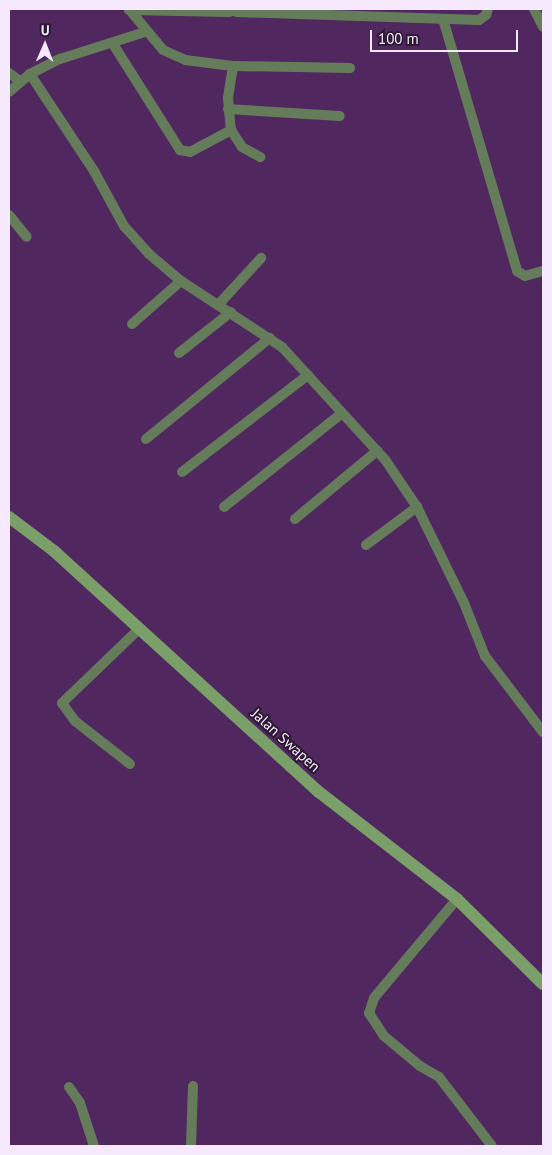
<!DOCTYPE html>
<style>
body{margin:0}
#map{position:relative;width:552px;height:1155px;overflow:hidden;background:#50285f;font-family:"PT Sans",sans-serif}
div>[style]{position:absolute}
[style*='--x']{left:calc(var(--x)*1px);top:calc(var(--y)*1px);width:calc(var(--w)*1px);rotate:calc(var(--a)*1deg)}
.minor>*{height:10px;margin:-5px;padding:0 5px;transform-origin:5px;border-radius:5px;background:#657c5a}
.secondary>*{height:12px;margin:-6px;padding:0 6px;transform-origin:6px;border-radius:6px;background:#7b9f69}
span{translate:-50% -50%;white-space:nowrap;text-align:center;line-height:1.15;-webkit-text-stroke:4px #2c1a33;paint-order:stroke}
.street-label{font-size:15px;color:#f7e9fd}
.frame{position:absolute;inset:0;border:10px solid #f7e9fd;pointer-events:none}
.north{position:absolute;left:20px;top:20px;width:50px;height:50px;-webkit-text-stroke:4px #2c1a33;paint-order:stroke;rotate:1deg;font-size:14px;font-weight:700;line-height:20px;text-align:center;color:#f7e9fd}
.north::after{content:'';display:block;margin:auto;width:18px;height:22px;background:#f7e9fd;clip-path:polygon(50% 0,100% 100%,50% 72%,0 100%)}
.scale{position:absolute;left:370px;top:30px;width:148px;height:22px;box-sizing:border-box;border:2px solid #f7e9fd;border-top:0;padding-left:6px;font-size:15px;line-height:18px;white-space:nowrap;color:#f7e9fd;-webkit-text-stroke:4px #2c1a33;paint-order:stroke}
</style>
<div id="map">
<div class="minor">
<div style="--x:129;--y:9;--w:53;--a:50.3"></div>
<div style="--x:163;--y:50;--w:24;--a:24"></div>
<div style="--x:185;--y:60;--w:48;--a:7.1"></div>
<div style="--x:233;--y:66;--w:32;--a:99"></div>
<div style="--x:228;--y:98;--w:32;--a:85"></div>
<div style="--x:231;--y:130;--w:20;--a:57"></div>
<div style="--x:242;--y:147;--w:21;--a:29"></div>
<div style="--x:534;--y:9;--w:20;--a:63"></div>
<div style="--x:129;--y:10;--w:100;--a:1.1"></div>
<div style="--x:229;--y:12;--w:9;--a:-18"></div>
<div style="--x:237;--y:12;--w:242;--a:1.9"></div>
<div style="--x:479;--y:20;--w:9;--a:-36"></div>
<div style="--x:486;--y:15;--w:6;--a:-72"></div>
<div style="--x:443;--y:19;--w:263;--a:73.6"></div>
<div style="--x:517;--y:271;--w:9;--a:32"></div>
<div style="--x:525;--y:276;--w:19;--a:-16"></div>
<div style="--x:113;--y:44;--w:125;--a:57.7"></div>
<div style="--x:180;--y:150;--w:10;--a:11"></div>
<div style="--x:190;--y:152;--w:47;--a:-28.2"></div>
<div style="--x:233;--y:66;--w:117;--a:1"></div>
<div style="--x:9;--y:73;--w:14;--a:36"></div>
<div style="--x:30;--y:74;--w:116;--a:56.6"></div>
<div style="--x:94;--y:171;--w:63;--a:61.4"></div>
<div style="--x:124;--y:226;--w:38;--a:48"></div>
<div style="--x:149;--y:254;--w:42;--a:40.2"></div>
<div style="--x:181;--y:281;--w:121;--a:33.2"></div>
<div style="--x:282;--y:347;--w:154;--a:47.6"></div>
<div style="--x:386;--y:461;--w:55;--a:56"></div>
<div style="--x:417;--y:507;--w:107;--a:63.9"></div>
<div style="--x:464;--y:603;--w:57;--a:68.4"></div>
<div style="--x:485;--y:656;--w:96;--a:52.7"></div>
<div style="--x:9;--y:92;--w:28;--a:-41"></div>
<div style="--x:30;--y:74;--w:34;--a:-27"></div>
<div style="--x:60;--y:59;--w:89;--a:-17.6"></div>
<div style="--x:228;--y:109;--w:112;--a:3.6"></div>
<div style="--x:9;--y:215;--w:28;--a:51"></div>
<div style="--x:218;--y:305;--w:64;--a:-47.5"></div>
<div style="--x:132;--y:324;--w:65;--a:-41.3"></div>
<div style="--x:179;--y:353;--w:66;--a:-38.3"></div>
<div style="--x:146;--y:439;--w:160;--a:-39.2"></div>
<div style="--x:182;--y:472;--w:159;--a:-37.6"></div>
<div style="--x:224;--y:507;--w:151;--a:-38.5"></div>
<div style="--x:295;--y:519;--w:107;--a:-39.7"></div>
<div style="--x:366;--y:545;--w:64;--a:-36.7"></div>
<div style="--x:130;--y:764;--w:70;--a:-142"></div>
<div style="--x:75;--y:721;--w:22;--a:-126"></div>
<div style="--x:62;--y:703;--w:107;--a:-43.9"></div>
<div style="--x:457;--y:899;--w:129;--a:130"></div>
<div style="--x:374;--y:998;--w:16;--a:108"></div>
<div style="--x:369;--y:1013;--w:27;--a:57"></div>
<div style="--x:384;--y:1036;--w:47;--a:39.8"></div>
<div style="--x:420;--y:1066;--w:22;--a:30"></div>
<div style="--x:439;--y:1077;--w:87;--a:52.5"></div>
<div style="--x:69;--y:1087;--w:19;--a:55"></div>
<div style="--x:80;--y:1103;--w:45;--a:72"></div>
<div style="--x:191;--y:1146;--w:60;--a:-88.1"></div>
</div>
<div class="secondary">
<div style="--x:9;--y:517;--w:56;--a:37.1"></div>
<div style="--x:54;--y:551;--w:358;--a:42.3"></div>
<div style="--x:319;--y:792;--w:175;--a:37.8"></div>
<div style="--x:457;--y:899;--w:121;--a:44.7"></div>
</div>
<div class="street-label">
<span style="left:286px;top:740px;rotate:42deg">Jalan Swapen</span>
</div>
<div class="frame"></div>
<div class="north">U</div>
<div class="scale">100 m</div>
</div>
